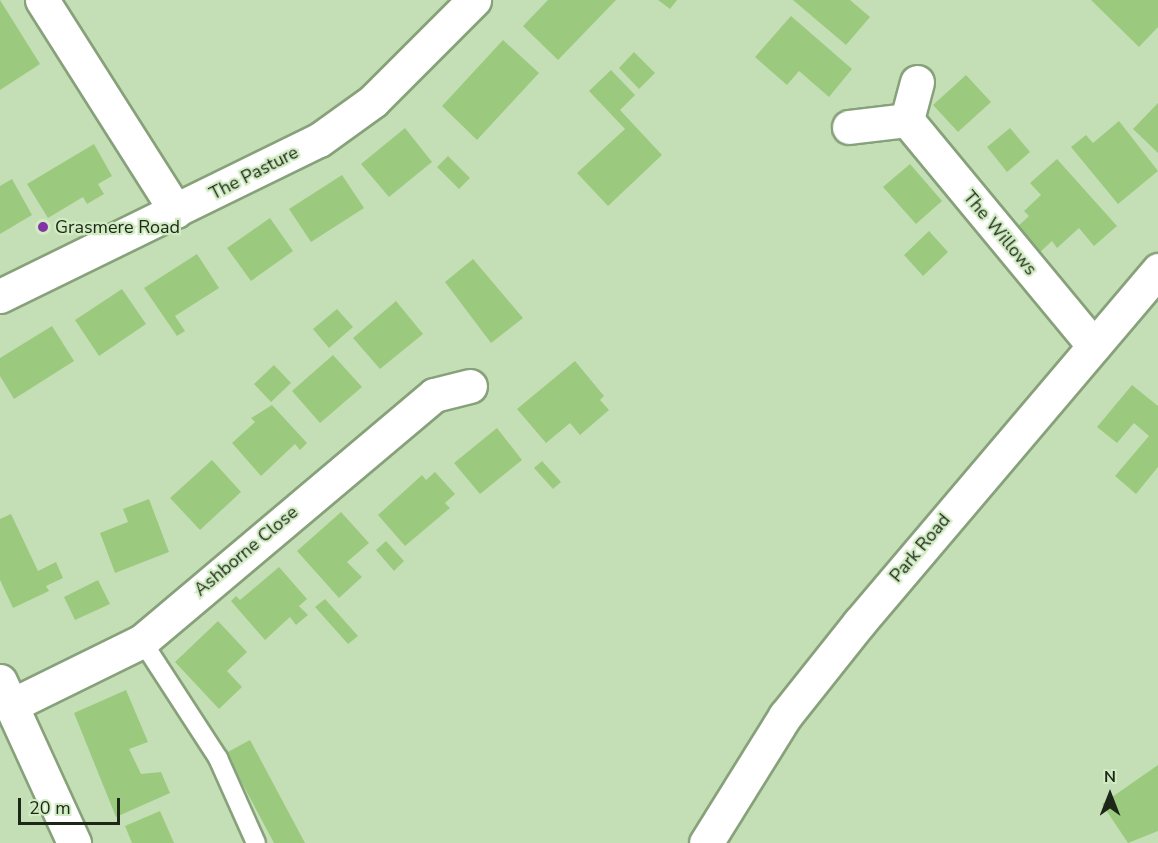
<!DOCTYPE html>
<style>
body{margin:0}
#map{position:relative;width:1158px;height:843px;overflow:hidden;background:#c4dfb6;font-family:"Nunito Sans",sans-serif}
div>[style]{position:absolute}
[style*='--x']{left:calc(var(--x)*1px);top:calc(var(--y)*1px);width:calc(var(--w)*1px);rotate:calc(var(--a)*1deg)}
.building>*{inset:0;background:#9bca7f}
.roads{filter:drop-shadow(2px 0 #87a17a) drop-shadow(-2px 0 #87a17a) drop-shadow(0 2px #87a17a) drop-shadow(0 -2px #87a17a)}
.lane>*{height:18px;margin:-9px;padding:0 9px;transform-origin:9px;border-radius:9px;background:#fff}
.street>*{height:33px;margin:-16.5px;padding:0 16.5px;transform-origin:16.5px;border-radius:16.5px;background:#fff}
.secondary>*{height:33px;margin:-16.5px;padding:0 16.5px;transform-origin:16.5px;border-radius:16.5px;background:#fff}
.dots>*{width:16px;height:16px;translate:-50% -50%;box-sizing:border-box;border:3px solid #d1ecc3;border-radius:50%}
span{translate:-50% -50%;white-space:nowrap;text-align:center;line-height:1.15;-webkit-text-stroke:4.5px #d1ecc3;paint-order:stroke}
.street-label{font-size:18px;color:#1d2718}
.poi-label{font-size:18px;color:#1d2718}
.left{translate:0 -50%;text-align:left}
.north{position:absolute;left:1080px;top:765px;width:60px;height:60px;-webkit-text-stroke:4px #d1ecc3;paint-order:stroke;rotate:0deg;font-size:16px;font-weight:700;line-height:24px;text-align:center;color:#1d2718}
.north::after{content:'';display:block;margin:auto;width:21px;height:27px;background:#1d2718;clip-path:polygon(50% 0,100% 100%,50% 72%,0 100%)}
.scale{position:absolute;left:18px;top:798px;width:102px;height:27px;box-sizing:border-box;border:3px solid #1d2718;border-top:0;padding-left:8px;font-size:18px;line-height:21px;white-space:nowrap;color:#1d2718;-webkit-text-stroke:4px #d1ecc3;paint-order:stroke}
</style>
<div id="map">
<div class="building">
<div style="clip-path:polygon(0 0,40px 64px,0 90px)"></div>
<div style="clip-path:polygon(548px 0,616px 0,558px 60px,523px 26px)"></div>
<div style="clip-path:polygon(658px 0,677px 0,670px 9px)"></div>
<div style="clip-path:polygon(793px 0,850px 0,870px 17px,846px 45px)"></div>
<div style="clip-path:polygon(1091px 0,1158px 0,1158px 27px,1139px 47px)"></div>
<div style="clip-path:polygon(791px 16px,852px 69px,829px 97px,799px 71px,787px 85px,755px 57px)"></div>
<div style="clip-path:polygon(503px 40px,539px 73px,477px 140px,442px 106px)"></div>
<div style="clip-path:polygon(634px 52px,655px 73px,639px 89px,619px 68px)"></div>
<div style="clip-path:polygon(611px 70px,635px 95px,620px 110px,662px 155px,608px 206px,577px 173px,625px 129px,589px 91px)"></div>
<div style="clip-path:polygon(966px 75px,991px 102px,958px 132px,933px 105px)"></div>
<div style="clip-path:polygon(1158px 103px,1158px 153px,1133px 129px)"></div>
<div style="clip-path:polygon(1119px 121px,1158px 171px,1118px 204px,1071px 147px,1086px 135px,1093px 143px)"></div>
<div style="clip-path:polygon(405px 128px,432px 162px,389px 197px,361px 164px)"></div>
<div style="clip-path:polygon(1010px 128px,1030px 152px,1007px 172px,987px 147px)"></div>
<div style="clip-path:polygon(94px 144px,112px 176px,98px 184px,104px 194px,87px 204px,83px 197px,48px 218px,27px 184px)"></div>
<div style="clip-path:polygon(448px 156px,470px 178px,459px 189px,437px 167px)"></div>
<div style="clip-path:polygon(1057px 159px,1117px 226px,1094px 246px,1079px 228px,1057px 248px,1052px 241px,1038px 254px,1015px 229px,1029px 216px,1024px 211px,1041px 195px,1030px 183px)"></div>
<div style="clip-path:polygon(910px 164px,942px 201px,916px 224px,883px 187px)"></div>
<div style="clip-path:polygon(342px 175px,364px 208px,311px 242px,289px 209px)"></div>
<div style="clip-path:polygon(12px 179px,32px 215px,0 234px,0 186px)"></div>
<div style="clip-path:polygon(270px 218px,293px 251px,251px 281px,227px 248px)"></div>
<div style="clip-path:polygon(929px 231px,948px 252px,923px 276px,904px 255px)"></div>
<div style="clip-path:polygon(197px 254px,219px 288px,175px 316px,185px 331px,177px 336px,144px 288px)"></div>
<div style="clip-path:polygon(473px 259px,523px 318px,491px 343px,445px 282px)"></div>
<div style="clip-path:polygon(122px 289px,146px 324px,99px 356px,75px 320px)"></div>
<div style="clip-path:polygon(396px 301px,423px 334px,380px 369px,353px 338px)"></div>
<div style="clip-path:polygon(337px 309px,353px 327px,329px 348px,313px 329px)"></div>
<div style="clip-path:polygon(52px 326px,74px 361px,14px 399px,0 376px,0 358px)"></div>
<div style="clip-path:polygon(333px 355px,362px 387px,320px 423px,292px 391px)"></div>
<div style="clip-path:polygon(575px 361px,604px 396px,600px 400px,609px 410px,580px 435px,570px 423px,546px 443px,517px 409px)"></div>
<div style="clip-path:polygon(274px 365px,291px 383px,271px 402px,254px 384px)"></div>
<div style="clip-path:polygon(1132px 385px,1158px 406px,1158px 467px,1136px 494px,1115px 476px,1149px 436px,1134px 423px,1117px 443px,1097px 427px)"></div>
<div style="clip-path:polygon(272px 405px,307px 443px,300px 450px,295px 444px,261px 476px,232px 443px,255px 422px,251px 418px)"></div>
<div style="clip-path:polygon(497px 428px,522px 460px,480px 494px,454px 463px)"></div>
<div style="clip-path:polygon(212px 460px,241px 492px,200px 530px,170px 498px)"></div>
<div style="clip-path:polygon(542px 461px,561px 482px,553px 489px,534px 468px)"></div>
<div style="clip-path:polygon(435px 472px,455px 494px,445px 503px,450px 508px,405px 546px,378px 515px,422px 475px,426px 480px)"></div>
<div style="clip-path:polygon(149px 499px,169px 552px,115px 573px,100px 533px,128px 522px,123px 509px)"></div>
<div style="clip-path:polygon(341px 512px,369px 543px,347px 562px,362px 577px,339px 598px,297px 551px)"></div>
<div style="clip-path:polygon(11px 514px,38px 571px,56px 562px,63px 578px,46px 586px,49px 591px,13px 608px,0 580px,0 519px)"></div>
<div style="clip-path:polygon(386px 541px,404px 561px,394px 571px,376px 550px)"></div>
<div style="clip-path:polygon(279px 567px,307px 599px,299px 606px,308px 615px,296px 625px,290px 617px,265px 640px,231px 601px,236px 596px,240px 600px)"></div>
<div style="clip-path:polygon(98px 580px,110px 604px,75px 620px,64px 597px)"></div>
<div style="clip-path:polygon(325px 599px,358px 636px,348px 644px,315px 607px)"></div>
<div style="clip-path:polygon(218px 621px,247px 652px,227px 671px,242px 687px,219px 709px,175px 662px)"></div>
<div style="clip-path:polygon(126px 690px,148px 742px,129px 749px,141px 774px,161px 772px,170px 793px,116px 817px,74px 713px)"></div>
<div style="clip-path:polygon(250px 740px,305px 843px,274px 843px,226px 753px)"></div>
<div style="clip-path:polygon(1158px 765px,1158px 831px,1128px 843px,1102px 804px)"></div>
<div style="clip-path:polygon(160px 811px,174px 843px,132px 843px,125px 826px)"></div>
</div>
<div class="roads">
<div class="lane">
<div style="--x:142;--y:641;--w:140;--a:57"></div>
<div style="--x:218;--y:758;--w:93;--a:65.9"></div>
</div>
<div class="street">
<div style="--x:42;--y:0;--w:250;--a:57.6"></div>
<div style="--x:917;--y:82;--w:39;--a:105"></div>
<div style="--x:907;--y:120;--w:293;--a:50.4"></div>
<div style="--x:849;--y:127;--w:58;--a:-6.9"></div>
<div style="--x:0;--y:681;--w:178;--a:65.4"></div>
<div style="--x:12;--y:705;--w:145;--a:-26.2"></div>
<div style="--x:142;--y:641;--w:382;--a:-40.1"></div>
<div style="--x:434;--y:395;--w:37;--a:-14"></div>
<div style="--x:706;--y:843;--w:150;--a:-58.1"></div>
<div style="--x:785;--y:716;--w:119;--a:-51.5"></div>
<div style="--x:859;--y:623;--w:463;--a:-49.7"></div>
</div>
<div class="secondary">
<div style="--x:0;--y:296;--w:355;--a:-26.1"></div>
<div style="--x:319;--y:140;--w:67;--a:-35.8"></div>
<div style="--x:373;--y:101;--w:143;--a:-45"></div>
</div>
</div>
<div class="dots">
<div style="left:43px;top:227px;background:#8333a3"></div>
</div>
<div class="street-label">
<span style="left:254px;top:173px;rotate:-27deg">The Pasture</span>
<span style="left:1000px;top:233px;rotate:50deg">The Willows</span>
<span style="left:920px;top:548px;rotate:-50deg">Park Road</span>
<span style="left:246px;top:551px;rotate:-40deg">Ashborne Close</span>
</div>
<div class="poi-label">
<span class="left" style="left:55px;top:227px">Grasmere Road</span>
</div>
<div class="north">N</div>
<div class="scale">20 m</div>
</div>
